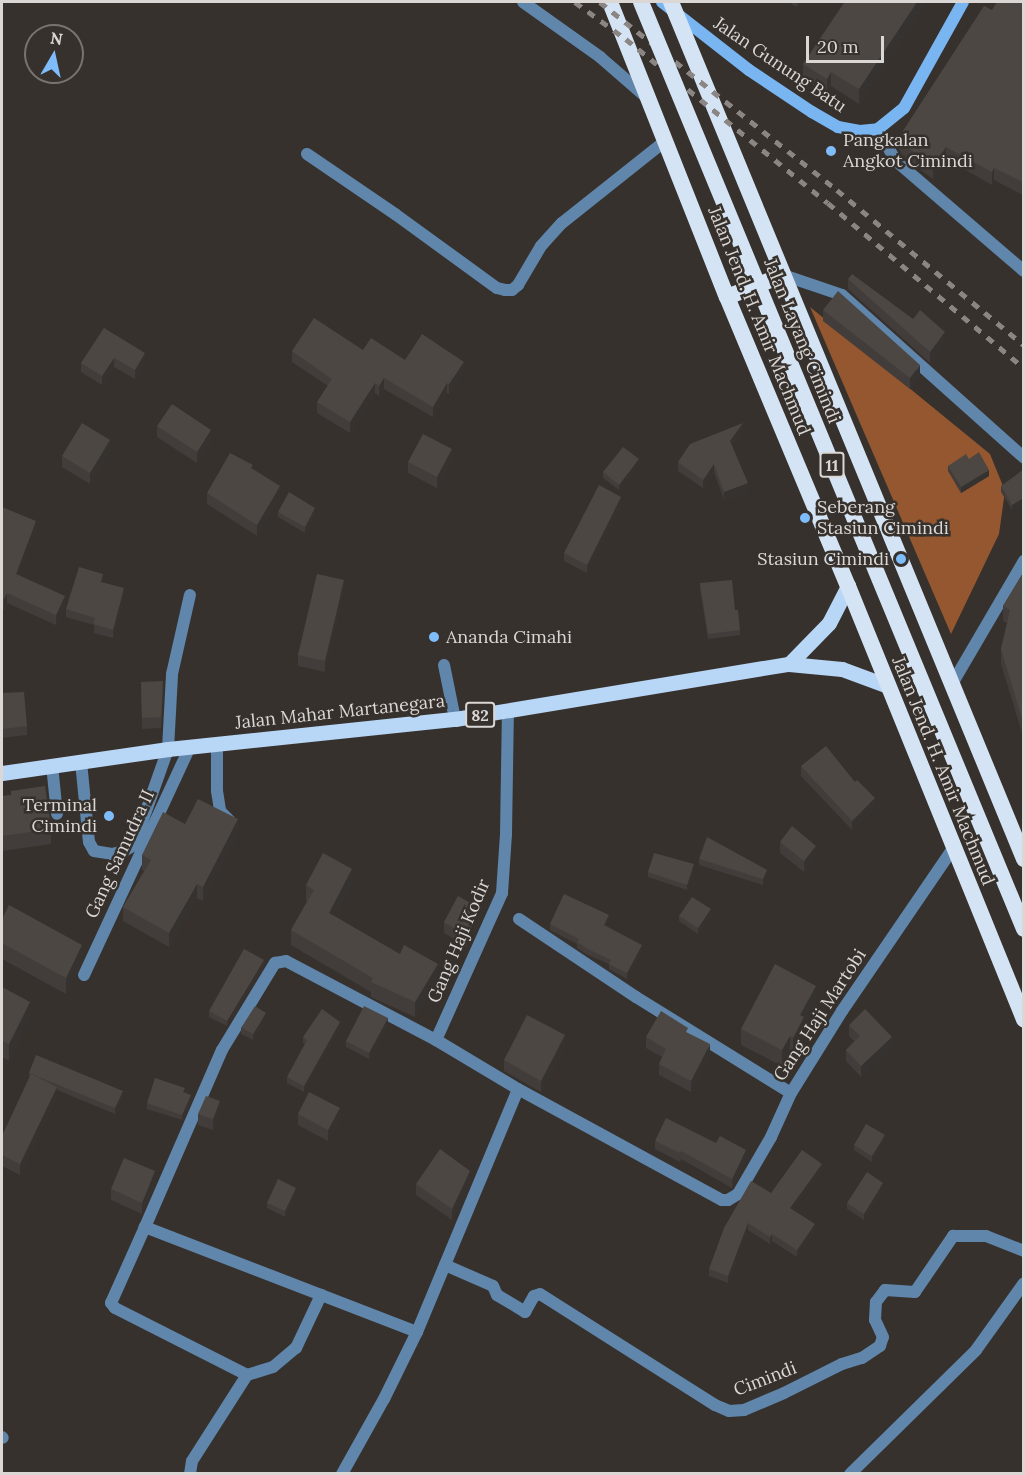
<!DOCTYPE html>
<style>
body{margin:0}
#map{position:relative;width:1025px;height:1475px;overflow:hidden;background:#36312d;font-family:Lora,serif}
div>[style]{position:absolute}
[style*='--x']{left:calc(var(--x)*1px);top:calc(var(--y)*1px);width:calc(var(--w)*1px);rotate:calc(var(--a)*1deg)}
.forest>*{inset:0;background:#94572f}
.service>*{height:12px;margin:-6px;padding:0 6px;transform-origin:6px;border-radius:6px;background:#6086ab}
.minor>*{height:12px;margin:-6px;padding:0 6px;transform-origin:6px;border-radius:6px;background:#6086ab}
.secondary>*{height:12px;margin:-6px;padding:0 6px;transform-origin:6px;border-radius:6px;background:#78b5f1}
.primary>*{height:15px;margin:-7.5px;padding:0 7.5px;transform-origin:7.5px;border-radius:7.5px;background:#b8d6f5}
.trunk>*{height:16px;margin:-8px;padding:0 8px;transform-origin:8px;border-radius:8px;background:#d5e4f4}
.rail>*{height:4.5px;margin-top:-2.25px;transform-origin:0;background:repeating-linear-gradient(90deg,#8b8683 0 8px,transparent 0 16px)}
.trunk-bridge>*{height:16px;margin:-8px;padding:0 8px;transform-origin:8px;border-radius:8px;background:#d5e4f4}
.wall>*{inset:0;background:#423d3a}
.shaded-wall>*{inset:0;background:#36322f}
.building>*{inset:0;background:#4d4743}
.dots>*{width:16px;height:16px;translate:-50% -50%;box-sizing:border-box;border:3px solid #36312d;border-radius:50%}
span{translate:-50% -50%;white-space:nowrap;text-align:center;line-height:1.15;-webkit-text-stroke:5px #36312d;paint-order:stroke}
.shield-label span{padding:2px 4px;background:#36312d;border:2px solid;border-radius:4px;-webkit-text-stroke-width:0}
.shield-label{font-size:16px;color:#dbd7d5;font-weight:700}
.street-label{font-size:18px;color:#dbd7d5}
.poi-label{font-size:18px;color:#dbd7d5}
.left{translate:0 -50%;text-align:left}
.right{translate:-100% -50%;text-align:right}
.frame{position:absolute;inset:0;border:3px solid #dbd7d5;pointer-events:none}
.north{position:absolute;left:24px;top:24px;width:60px;height:60px;box-sizing:border-box;background:#36312d;border:2px solid #787370;border-radius:50%;rotate:9deg;font-size:16px;font-weight:700;line-height:24px;text-align:center;color:#dbd7d5}
.north::after{content:'';display:block;margin:auto;width:21px;height:27px;background:#7fbdfa;clip-path:polygon(50% 0,100% 100%,50% 72%,0 100%)}
.scale{position:absolute;left:806px;top:36px;width:78px;height:27px;box-sizing:border-box;border:3px solid #dbd7d5;border-top:0;padding-left:8px;font-size:18px;line-height:21px;white-space:nowrap;color:#dbd7d5;-webkit-text-stroke:4px #36312d;paint-order:stroke}
</style>
<div id="map">
<div class="forest">
<div style="clip-path:polygon(810px 307px,990px 454px,1005px 491px,999px 534px,951px 634px)"></div>
</div>
<div class="service">
<div style="--x:783;--y:275;--w:62;--a:18.7"></div>
<div style="--x:842;--y:295;--w:244;--a:41.8"></div>
<div style="--x:444;--y:665;--w:55;--a:78.5"></div>
<div style="--x:952;--y:684;--w:143;--a:-59.7"></div>
<div style="--x:217;--y:745;--w:46;--a:90"></div>
<div style="--x:217;--y:791;--w:20;--a:81"></div>
<div style="--x:220;--y:811;--w:14;--a:45"></div>
<div style="--x:81;--y:762;--w:80;--a:84.3"></div>
<div style="--x:89;--y:842;--w:10;--a:61"></div>
<div style="--x:94;--y:851;--w:18;--a:9"></div>
<div style="--x:112;--y:854;--w:12;--a:-14"></div>
<div style="--x:124;--y:851;--w:12;--a:-31"></div>
<div style="--x:134;--y:845;--w:102;--a:-70.5"></div>
<div style="--x:52;--y:765;--w:49;--a:84.2"></div>
<div style="--x:2;--y:1437;--w:1;--a:45"></div>
</div>
<div class="minor">
<div style="--x:523;--y:2;--w:95;--a:35.5"></div>
<div style="--x:600;--y:57;--w:61;--a:41"></div>
<div style="--x:878;--y:129;--w:37;--a:61"></div>
<div style="--x:896;--y:161;--w:169;--a:40.7"></div>
<div style="--x:307;--y:154;--w:107;--a:34.3"></div>
<div style="--x:395;--y:214;--w:126;--a:36"></div>
<div style="--x:497;--y:288;--w:8;--a:14"></div>
<div style="--x:505;--y:290;--w:7;--a:0"></div>
<div style="--x:512;--y:290;--w:8;--a:-40"></div>
<div style="--x:518;--y:285;--w:45;--a:-59.5"></div>
<div style="--x:541;--y:246;--w:31;--a:-48"></div>
<div style="--x:562;--y:223;--w:130;--a:-38.5"></div>
<div style="--x:168;--y:749;--w:75;--a:-86.9"></div>
<div style="--x:172;--y:674;--w:81;--a:-77.2"></div>
<div style="--x:519;--y:919;--w:141;--a:33.7"></div>
<div style="--x:636;--y:997;--w:182;--a:31.8"></div>
<div style="--x:84;--y:975;--w:251;--a:-65.1"></div>
<div style="--x:436;--y:1040;--w:161;--a:-65.8"></div>
<div style="--x:502;--y:893;--w:59;--a:-86.1"></div>
<div style="--x:506;--y:834;--w:124;--a:-89.1"></div>
<div style="--x:145;--y:1227;--w:83;--a:114.1"></div>
<div style="--x:111;--y:1303;--w:6;--a:51"></div>
<div style="--x:115;--y:1308;--w:148;--a:26.9"></div>
<div style="--x:247;--y:1375;--w:102;--a:122.6"></div>
<div style="--x:192;--y:1461;--w:13;--a:99"></div>
<div style="--x:445;--y:1265;--w:52;--a:23.6"></div>
<div style="--x:493;--y:1286;--w:10;--a:66"></div>
<div style="--x:497;--y:1295;--w:33;--a:31"></div>
<div style="--x:525;--y:1312;--w:18;--a:-61"></div>
<div style="--x:534;--y:1296;--w:6;--a:-18"></div>
<div style="--x:540;--y:1294;--w:207;--a:32.4"></div>
<div style="--x:715;--y:1405;--w:15;--a:23"></div>
<div style="--x:729;--y:1411;--w:15;--a:-4"></div>
<div style="--x:744;--y:1410;--w:43;--a:-23"></div>
<div style="--x:784;--y:1393;--w:65;--a:-26.6"></div>
<div style="--x:842;--y:1364;--w:21;--a:-17"></div>
<div style="--x:862;--y:1358;--w:22;--a:-34"></div>
<div style="--x:880;--y:1346;--w:9;--a:-72"></div>
<div style="--x:883;--y:1337;--w:19;--a:-115"></div>
<div style="--x:875;--y:1320;--w:18;--a:-87"></div>
<div style="--x:876;--y:1302;--w:15;--a:-53"></div>
<div style="--x:885;--y:1290;--w:30;--a:4"></div>
<div style="--x:915;--y:1292;--w:68;--a:-55.8"></div>
<div style="--x:953;--y:1236;--w:33;--a:0"></div>
<div style="--x:986;--y:1236;--w:41;--a:21.5"></div>
<div style="--x:417;--y:1332;--w:292;--a:-158.9"></div>
<div style="--x:145;--y:1227;--w:193;--a:-66.5"></div>
<div style="--x:222;--y:1050;--w:102;--a:-58.7"></div>
<div style="--x:275;--y:963;--w:11;--a:-10"></div>
<div style="--x:286;--y:961;--w:170;--a:27.8"></div>
<div style="--x:436;--y:1040;--w:96;--a:30.9"></div>
<div style="--x:518;--y:1089;--w:232;--a:28.6"></div>
<div style="--x:722;--y:1200;--w:6;--a:0"></div>
<div style="--x:728;--y:1200;--w:12;--a:-31"></div>
<div style="--x:738;--y:1194;--w:66;--a:-59.9"></div>
<div style="--x:771;--y:1137;--w:48;--a:-65.6"></div>
<div style="--x:791;--y:1093;--w:97;--a:-58.1"></div>
<div style="--x:842;--y:1011;--w:197;--a:-55.7"></div>
<div style="--x:247;--y:1375;--w:27;--a:-17"></div>
<div style="--x:273;--y:1367;--w:30;--a:-40"></div>
<div style="--x:296;--y:1348;--w:59;--a:-64.7"></div>
<div style="--x:342;--y:1474;--w:86;--a:-60.8"></div>
<div style="--x:384;--y:1399;--w:75;--a:-63.8"></div>
<div style="--x:417;--y:1332;--w:263;--a:-67.4"></div>
<div style="--x:850;--y:1474;--w:177;--a:-44.5"></div>
<div style="--x:976;--y:1350;--w:82;--a:-54.4"></div>
</div>
<div class="secondary">
<div style="--x:662;--y:2;--w:110;--a:38"></div>
<div style="--x:749;--y:70;--w:76;--a:33.7"></div>
<div style="--x:812;--y:112;--w:30;--a:30"></div>
<div style="--x:838;--y:127;--w:22;--a:10"></div>
<div style="--x:860;--y:131;--w:18;--a:-6"></div>
<div style="--x:878;--y:129;--w:33;--a:-39"></div>
<div style="--x:904;--y:108;--w:121;--a:-60.9"></div>
</div>
<div class="primary">
<div style="--x:789;--y:664;--w:57;--a:-45.7"></div>
<div style="--x:829;--y:623;--w:42;--a:-62.8"></div>
<div style="--x:2;--y:773;--w:168;--a:-8.2"></div>
<div style="--x:168;--y:749;--w:289;--a:-6"></div>
<div style="--x:455;--y:719;--w:338;--a:-9.4"></div>
<div style="--x:789;--y:664;--w:53;--a:5.4"></div>
<div style="--x:842;--y:669;--w:49;--a:20.3"></div>
</div>
<div class="trunk">
<div style="--x:610;--y:2;--w:317;--a:68.4"></div>
<div style="--x:727;--y:297;--w:313;--a:67.3"></div>
<div style="--x:848;--y:586;--w:468;--a:67.9"></div>
<div style="--x:671;--y:2;--w:927;--a:67.61"></div>
<div style="--x:727;--y:297;--w:60;--a:-21.4"></div>
</div>
<div class="rail">
<div style="--x:575;--y:2;--w:63;--a:36"></div>
<div style="--x:626;--y:39;--w:260;--a:39.1"></div>
<div style="--x:828;--y:203;--w:256;--a:40.1"></div>
<div style="--x:600;--y:2;--w:303;--a:38.4"></div>
<div style="--x:837;--y:190;--w:243;--a:39.7"></div>
</div>
<div class="trunk-bridge">
<div style="--x:641;--y:2;--w:1003;--a:67.55"></div>
</div>
<div class="wall">
<div style="clip-path:polygon(789px 2px,800px 2px,796px 7px)"></div>
<div style="clip-path:polygon(844px 2px,927px 2px,859px 104px,831px 86px,827px 93px,803px 78px,803px 64px)"></div>
<div style="clip-path:polygon(1023px 2px,1023px 195px,994px 180px,992px 185px,946px 159px,933px 179px,902px 156px,899px 149px,899px 137px,992px 10px)"></div>
<div style="clip-path:polygon(848px 279px,913px 319px,945px 343px,930px 363px,848px 289px)"></div>
<div style="clip-path:polygon(823px 310px,920px 376px,910px 389px,823px 321px)"></div>
<div style="clip-path:polygon(104px 328px,145px 362px,135px 379px,114px 367px,102px 385px,81px 372px,81px 363px)"></div>
<div style="clip-path:polygon(363px 350px,405px 360px,464px 372px,449px 394px,447px 393px,433px 417px,384px 389px,379px 396px,375px 393px,350px 433px,317px 413px,317px 402px,328px 386px,292px 362px,292px 351px)"></div>
<div style="clip-path:polygon(157px 426px,211px 441px,197px 463px,157px 437px)"></div>
<div style="clip-path:polygon(743px 431px,732px 446px,748px 491px,724px 500px,714px 472px,703px 488px,678px 471px,678px 462px)"></div>
<div style="clip-path:polygon(110px 451px,90px 484px,62px 467px,62px 456px)"></div>
<div style="clip-path:polygon(969px 459px,989px 476px,961px 493px,948px 471px,948px 466px)"></div>
<div style="clip-path:polygon(452px 460px,437px 488px,408px 473px,408px 462px)"></div>
<div style="clip-path:polygon(639px 464px,619px 490px,603px 478px,603px 472px)"></div>
<div style="clip-path:polygon(253px 469px,280px 497px,257px 536px,207px 504px,207px 493px)"></div>
<div style="clip-path:polygon(1023px 470px,1023px 504px,1012px 510px,1001px 492px,1001px 486px)"></div>
<div style="clip-path:polygon(621px 506px,587px 573px,564px 561px,564px 553px)"></div>
<div style="clip-path:polygon(2px 507px,36px 531px,19px 575px,65px 606px,56px 625px,7px 603px,4px 610px,2px 608px)"></div>
<div style="clip-path:polygon(278px 512px,315px 514px,305px 533px,278px 517px)"></div>
<div style="clip-path:polygon(1023px 573px,1023px 736px,1001px 664px,1001px 649px,1007px 623px,1003px 621px,1003px 606px)"></div>
<div style="clip-path:polygon(103px 583px,124px 597px,113px 638px,94px 633px,94px 625px,66px 617px,66px 609px)"></div>
<div style="clip-path:polygon(700px 583px,735px 610px,740px 630px,740px 635px,708px 639px,700px 589px)"></div>
<div style="clip-path:polygon(344px 591px,325px 672px,298px 666px,298px 655px)"></div>
<div style="clip-path:polygon(163px 692px,161px 728px,142px 729px,141px 693px)"></div>
<div style="clip-path:polygon(2px 693px,27px 726px,27px 735px,2px 738px)"></div>
<div style="clip-path:polygon(801px 766px,875px 808px,852px 830px,801px 776px)"></div>
<div style="clip-path:polygon(11px 791px,51px 829px,51px 844px,2px 851px,2px 796px,11px 795px)"></div>
<div style="clip-path:polygon(185px 824px,238px 834px,203px 901px,197px 898px,169px 947px,123px 921px,123px 907px,144px 871px,142px 870px,142px 855px)"></div>
<div style="clip-path:polygon(780px 842px,816px 857px,804px 872px,780px 853px)"></div>
<div style="clip-path:polygon(699px 859px,767px 875px,763px 885px,699px 865px)"></div>
<div style="clip-path:polygon(694px 869px,687px 890px,648px 877px,648px 872px)"></div>
<div style="clip-path:polygon(352px 884px,335px 916px,438px 980px,415px 1017px,371px 997px,371px 992px,291px 945px,291px 930px,307px 901px,306px 900px,306px 885px)"></div>
<div style="clip-path:polygon(711px 915px,698px 934px,679px 921px,679px 916px)"></div>
<div style="clip-path:polygon(2px 919px,82px 961px,66px 994px,2px 959px)"></div>
<div style="clip-path:polygon(481px 920px,467px 947px,444px 933px,444px 922px)"></div>
<div style="clip-path:polygon(609px 921px,606px 926px,642px 951px,627px 979px,609px 969px,609px 964px,588px 955px,577px 948px,577px 944px,550px 930px,550px 924px)"></div>
<div style="clip-path:polygon(264px 966px,227px 1026px,209px 1017px,209px 1011px)"></div>
<div style="clip-path:polygon(2px 987px,30px 1018px,9px 1061px,2px 1057px)"></div>
<div style="clip-path:polygon(816px 1002px,804px 1025px,804px 1033px,793px 1054px,790px 1052px,782px 1066px,741px 1045px,741px 1029px)"></div>
<div style="clip-path:polygon(266px 1019px,253px 1040px,241px 1034px,241px 1028px)"></div>
<div style="clip-path:polygon(388px 1024px,369px 1059px,346px 1047px,346px 1041px)"></div>
<div style="clip-path:polygon(849px 1025px,892px 1048px,861px 1077px,846px 1061px,846px 1050px,854px 1041px,849px 1036px)"></div>
<div style="clip-path:polygon(340px 1027px,304px 1092px,287px 1083px,287px 1077px,305px 1044px,303px 1043px,303px 1037px)"></div>
<div style="clip-path:polygon(688px 1033px,710px 1055px,691px 1092px,659px 1075px,659px 1064px,662px 1057px,646px 1048px,646px 1037px)"></div>
<div style="clip-path:polygon(565px 1046px,541px 1092px,504px 1071px,504px 1060px)"></div>
<div style="clip-path:polygon(29px 1073px,123px 1096px,115px 1114px,57px 1090px,57px 1098px,20px 1175px,2px 1166px,2px 1136px,29px 1078px)"></div>
<div style="clip-path:polygon(185px 1093px,191px 1101px,182px 1120px,147px 1109px,147px 1103px)"></div>
<div style="clip-path:polygon(220px 1112px,213px 1130px,198px 1125px,198px 1114px)"></div>
<div style="clip-path:polygon(298px 1114px,340px 1119px,328px 1141px,298px 1125px)"></div>
<div style="clip-path:polygon(655px 1141px,746px 1159px,732px 1188px,681px 1159px,680px 1162px,655px 1149px)"></div>
<div style="clip-path:polygon(885px 1141px,872px 1162px,854px 1150px,854px 1145px)"></div>
<div style="clip-path:polygon(822px 1171px,793px 1210px,815px 1232px,797px 1257px,772px 1241px,770px 1244px,748px 1230px,728px 1283px,709px 1276px,709px 1269px,771px 1193px)"></div>
<div style="clip-path:polygon(155px 1182px,142px 1214px,111px 1200px,111px 1189px)"></div>
<div style="clip-path:polygon(470px 1182px,452px 1220px,416px 1195px,416px 1184px)"></div>
<div style="clip-path:polygon(883px 1188px,864px 1220px,847px 1209px,847px 1203px)"></div>
<div style="clip-path:polygon(296px 1193px,285px 1217px,267px 1208px,267px 1203px)"></div>
</div>
<div class="shaded-wall">
<div style="clip-path:polygon(917px 2px,927px 2px,859px 104px,859px 89px)"></div>
<div style="clip-path:polygon(831px 72px,831px 86px,827px 93px,827px 79px)"></div>
<div style="clip-path:polygon(946px 147px,946px 159px,933px 179px,933px 167px)"></div>
<div style="clip-path:polygon(994px 168px,994px 180px,992px 185px,992px 172px)"></div>
<div style="clip-path:polygon(945px 332px,945px 343px,930px 363px,930px 352px)"></div>
<div style="clip-path:polygon(145px 353px,145px 362px,135px 379px,135px 370px)"></div>
<div style="clip-path:polygon(114px 358px,114px 367px,102px 385px,102px 376px)"></div>
<div style="clip-path:polygon(464px 362px,464px 372px,449px 394px,449px 384px)"></div>
<div style="clip-path:polygon(920px 365px,920px 376px,910px 389px,910px 378px)"></div>
<div style="clip-path:polygon(384px 378px,384px 389px,379px 396px,379px 386px)"></div>
<div style="clip-path:polygon(375px 383px,375px 393px,350px 433px,350px 422px)"></div>
<div style="clip-path:polygon(447px 383px,447px 393px,433px 417px,433px 407px)"></div>
<div style="clip-path:polygon(743px 423px,743px 431px,730px 449px,730px 441px)"></div>
<div style="clip-path:polygon(211px 430px,211px 441px,197px 463px,197px 452px)"></div>
<div style="clip-path:polygon(110px 440px,110px 451px,90px 484px,90px 473px)"></div>
<div style="clip-path:polygon(452px 449px,452px 460px,437px 488px,437px 477px)"></div>
<div style="clip-path:polygon(639px 459px,639px 464px,619px 490px,619px 485px)"></div>
<div style="clip-path:polygon(714px 464px,714px 472px,703px 488px,703px 480px)"></div>
<div style="clip-path:polygon(989px 470px,989px 476px,961px 493px,961px 487px)"></div>
<div style="clip-path:polygon(748px 483px,748px 491px,724px 500px,724px 492px)"></div>
<div style="clip-path:polygon(280px 486px,280px 497px,257px 536px,257px 525px)"></div>
<div style="clip-path:polygon(621px 497px,621px 506px,587px 573px,587px 565px)"></div>
<div style="clip-path:polygon(1023px 498px,1023px 504px,1012px 510px,1012px 505px)"></div>
<div style="clip-path:polygon(315px 508px,315px 514px,305px 533px,305px 527px)"></div>
<div style="clip-path:polygon(36px 521px,36px 531px,16px 584px,16px 574px)"></div>
<div style="clip-path:polygon(344px 580px,344px 591px,325px 672px,325px 661px)"></div>
<div style="clip-path:polygon(124px 588px,124px 597px,113px 638px,113px 630px)"></div>
<div style="clip-path:polygon(7px 593px,7px 603px,4px 610px,4px 599px)"></div>
<div style="clip-path:polygon(65px 596px,65px 606px,56px 625px,56px 615px)"></div>
<div style="clip-path:polygon(875px 798px,875px 808px,852px 830px,852px 821px)"></div>
<div style="clip-path:polygon(238px 819px,238px 834px,203px 901px,203px 887px)"></div>
<div style="clip-path:polygon(816px 846px,816px 857px,804px 872px,804px 861px)"></div>
<div style="clip-path:polygon(694px 864px,694px 869px,687px 890px,687px 885px)"></div>
<div style="clip-path:polygon(352px 869px,352px 884px,329px 928px,329px 913px)"></div>
<div style="clip-path:polygon(767px 870px,767px 875px,763px 885px,763px 879px)"></div>
<div style="clip-path:polygon(197px 884px,197px 898px,169px 947px,169px 933px)"></div>
<div style="clip-path:polygon(481px 909px,481px 920px,467px 947px,467px 936px)"></div>
<div style="clip-path:polygon(711px 909px,711px 915px,698px 934px,698px 928px)"></div>
<div style="clip-path:polygon(609px 915px,609px 921px,604px 931px,604px 925px)"></div>
<div style="clip-path:polygon(82px 945px,82px 961px,66px 994px,66px 978px)"></div>
<div style="clip-path:polygon(642px 945px,642px 951px,627px 979px,627px 973px)"></div>
<div style="clip-path:polygon(264px 960px,264px 966px,227px 1026px,227px 1021px)"></div>
<div style="clip-path:polygon(438px 964px,438px 980px,415px 1017px,415px 1002px)"></div>
<div style="clip-path:polygon(816px 986px,816px 1002px,804px 1025px,804px 1033px,793px 1054px,793px 1038px,800px 1015px)"></div>
<div style="clip-path:polygon(30px 1002px,30px 1018px,9px 1061px,9px 1044px)"></div>
<div style="clip-path:polygon(266px 1013px,266px 1019px,253px 1040px,253px 1034px)"></div>
<div style="clip-path:polygon(388px 1018px,388px 1024px,369px 1059px,369px 1053px)"></div>
<div style="clip-path:polygon(340px 1022px,340px 1027px,304px 1092px,304px 1086px)"></div>
<div style="clip-path:polygon(565px 1035px,565px 1046px,541px 1092px,541px 1081px)"></div>
<div style="clip-path:polygon(790px 1036px,790px 1052px,782px 1066px,782px 1050px)"></div>
<div style="clip-path:polygon(892px 1037px,892px 1048px,861px 1077px,861px 1066px)"></div>
<div style="clip-path:polygon(710px 1044px,710px 1055px,691px 1092px,691px 1081px)"></div>
<div style="clip-path:polygon(57px 1087px,57px 1098px,20px 1175px,20px 1164px)"></div>
<div style="clip-path:polygon(123px 1091px,123px 1096px,115px 1114px,115px 1108px)"></div>
<div style="clip-path:polygon(191px 1095px,191px 1101px,182px 1120px,182px 1115px)"></div>
<div style="clip-path:polygon(220px 1101px,220px 1112px,213px 1130px,213px 1119px)"></div>
<div style="clip-path:polygon(340px 1108px,340px 1119px,328px 1141px,328px 1130px)"></div>
<div style="clip-path:polygon(885px 1135px,885px 1141px,872px 1162px,872px 1156px)"></div>
<div style="clip-path:polygon(746px 1150px,746px 1159px,732px 1188px,732px 1179px)"></div>
<div style="clip-path:polygon(822px 1164px,822px 1171px,790px 1215px,790px 1208px)"></div>
<div style="clip-path:polygon(155px 1171px,155px 1182px,142px 1214px,142px 1203px)"></div>
<div style="clip-path:polygon(470px 1171px,470px 1182px,452px 1220px,452px 1209px)"></div>
<div style="clip-path:polygon(883px 1183px,883px 1188px,864px 1220px,864px 1214px)"></div>
<div style="clip-path:polygon(296px 1188px,296px 1193px,285px 1217px,285px 1211px)"></div>
<div style="clip-path:polygon(748px 1223px,748px 1230px,728px 1283px,728px 1276px)"></div>
<div style="clip-path:polygon(815px 1224px,815px 1232px,797px 1257px,797px 1250px)"></div>
<div style="clip-path:polygon(772px 1234px,772px 1241px,770px 1244px,770px 1237px)"></div>
</div>
<div class="building">
<div style="clip-path:polygon(845px 2px,917px 2px,859px 89px,831px 72px,827px 79px,803px 64px)"></div>
<div style="clip-path:polygon(997px 2px,1023px 2px,1023px 182px,994px 168px,992px 172px,946px 147px,933px 167px,902px 143px,899px 137px,984px 6px,992px 10px)"></div>
<div style="clip-path:polygon(852px 274px,913px 319px,920px 310px,945px 332px,930px 352px,848px 279px)"></div>
<div style="clip-path:polygon(838px 291px,920px 365px,910px 378px,823px 310px)"></div>
<div style="clip-path:polygon(314px 318px,363px 350px,371px 338px,405px 360px,422px 334px,464px 362px,449px 384px,447px 383px,433px 407px,384px 378px,379px 386px,375px 383px,350px 422px,317px 402px,332px 379px,292px 351px)"></div>
<div style="clip-path:polygon(104px 328px,145px 353px,135px 370px,114px 358px,102px 376px,81px 363px)"></div>
<div style="clip-path:polygon(172px 404px,211px 430px,197px 452px,157px 426px)"></div>
<div style="clip-path:polygon(82px 423px,110px 440px,90px 473px,62px 456px)"></div>
<div style="clip-path:polygon(743px 423px,730px 441px,748px 483px,724px 492px,714px 464px,703px 480px,678px 462px,690px 444px)"></div>
<div style="clip-path:polygon(423px 434px,452px 449px,437px 477px,408px 462px)"></div>
<div style="clip-path:polygon(623px 447px,639px 459px,619px 485px,603px 472px)"></div>
<div style="clip-path:polygon(979px 452px,989px 470px,961px 487px,948px 466px,966px 454px,969px 459px)"></div>
<div style="clip-path:polygon(230px 453px,253px 465px,251px 468px,280px 486px,257px 525px,207px 493px)"></div>
<div style="clip-path:polygon(1023px 470px,1023px 498px,1012px 505px,1001px 486px)"></div>
<div style="clip-path:polygon(599px 485px,621px 497px,587px 565px,564px 553px)"></div>
<div style="clip-path:polygon(289px 492px,315px 508px,305px 527px,278px 512px)"></div>
<div style="clip-path:polygon(2px 507px,36px 521px,16px 574px,65px 596px,56px 615px,7px 593px,4px 599px,2px 598px)"></div>
<div style="clip-path:polygon(79px 567px,103px 574px,101px 582px,124px 588px,113px 630px,94px 624px,95px 618px,66px 609px)"></div>
<div style="clip-path:polygon(1023px 573px,1023px 722px,1001px 649px,1010px 610px,1003px 606px)"></div>
<div style="clip-path:polygon(317px 574px,344px 580px,325px 661px,298px 655px)"></div>
<div style="clip-path:polygon(732px 580px,735px 610px,738px 610px,740px 630px,708px 634px,700px 583px)"></div>
<div style="clip-path:polygon(163px 681px,161px 717px,142px 718px,141px 682px)"></div>
<div style="clip-path:polygon(24px 692px,27px 726px,2px 729px,2px 693px)"></div>
<div style="clip-path:polygon(826px 746px,855px 782px,857px 780px,875px 798px,852px 821px,801px 766px)"></div>
<div style="clip-path:polygon(45px 786px,51px 829px,2px 836px,2px 796px,11px 795px,11px 791px)"></div>
<div style="clip-path:polygon(198px 799px,238px 819px,203px 887px,197px 884px,169px 933px,123px 907px,151px 860px,142px 855px,163px 812px,185px 824px)"></div>
<div style="clip-path:polygon(792px 826px,816px 846px,804px 861px,780px 842px)"></div>
<div style="clip-path:polygon(707px 837px,767px 870px,763px 879px,699px 859px)"></div>
<div style="clip-path:polygon(323px 853px,352px 869px,329px 913px,400px 954px,404px 945px,438px 964px,415px 1002px,371px 982px,373px 978px,291px 930px,314px 890px,306px 885px)"></div>
<div style="clip-path:polygon(654px 853px,694px 864px,687px 885px,648px 872px)"></div>
<div style="clip-path:polygon(564px 894px,609px 915px,604px 925px,642px 945px,627px 973px,609px 964px,611px 960px,588px 949px,577px 942px,579px 939px,550px 924px)"></div>
<div style="clip-path:polygon(458px 896px,481px 909px,467px 936px,444px 922px)"></div>
<div style="clip-path:polygon(692px 897px,711px 909px,698px 928px,679px 916px)"></div>
<div style="clip-path:polygon(9px 905px,82px 945px,66px 978px,2px 943px,2px 919px)"></div>
<div style="clip-path:polygon(244px 949px,264px 960px,227px 1021px,209px 1011px)"></div>
<div style="clip-path:polygon(775px 964px,816px 986px,800px 1015px,804px 1017px,793px 1038px,790px 1036px,782px 1050px,741px 1029px)"></div>
<div style="clip-path:polygon(2px 987px,30px 1002px,9px 1044px,2px 1041px)"></div>
<div style="clip-path:polygon(255px 1006px,266px 1013px,253px 1034px,241px 1028px)"></div>
<div style="clip-path:polygon(364px 1006px,388px 1018px,369px 1053px,346px 1041px)"></div>
<div style="clip-path:polygon(322px 1009px,340px 1022px,304px 1086px,287px 1077px,307px 1040px,303px 1037px)"></div>
<div style="clip-path:polygon(865px 1009px,892px 1037px,861px 1066px,846px 1050px,860px 1036px,849px 1025px)"></div>
<div style="clip-path:polygon(661px 1011px,688px 1028px,686px 1032px,710px 1044px,691px 1081px,659px 1064px,666px 1049px,646px 1037px)"></div>
<div style="clip-path:polygon(527px 1015px,565px 1035px,541px 1081px,504px 1060px)"></div>
<div style="clip-path:polygon(36px 1055px,123px 1091px,115px 1108px,29px 1073px)"></div>
<div style="clip-path:polygon(31px 1074px,57px 1087px,20px 1164px,2px 1155px,2px 1136px)"></div>
<div style="clip-path:polygon(155px 1078px,185px 1088px,183px 1092px,191px 1095px,182px 1115px,147px 1103px)"></div>
<div style="clip-path:polygon(309px 1092px,340px 1108px,328px 1130px,298px 1114px)"></div>
<div style="clip-path:polygon(206px 1096px,220px 1101px,213px 1119px,198px 1114px)"></div>
<div style="clip-path:polygon(666px 1118px,716px 1143px,720px 1136px,746px 1150px,732px 1179px,681px 1151px,680px 1153px,655px 1141px)"></div>
<div style="clip-path:polygon(866px 1124px,885px 1135px,872px 1156px,854px 1145px)"></div>
<div style="clip-path:polygon(440px 1149px,470px 1171px,452px 1209px,416px 1184px)"></div>
<div style="clip-path:polygon(802px 1150px,822px 1164px,790px 1208px,815px 1224px,797px 1250px,772px 1234px,770px 1237px,748px 1223px,728px 1276px,709px 1269px,724px 1228px,751px 1181px,771px 1193px)"></div>
<div style="clip-path:polygon(124px 1158px,155px 1171px,142px 1203px,111px 1189px)"></div>
<div style="clip-path:polygon(867px 1172px,883px 1183px,864px 1214px,847px 1203px)"></div>
<div style="clip-path:polygon(278px 1179px,296px 1188px,285px 1211px,267px 1203px)"></div>
</div>
<div class="dots">
<div style="left:831px;top:151px;background:#7fbdfa"></div>
<div style="left:805px;top:518px;background:#7fbdfa"></div>
<div style="left:901px;top:559px;background:#7fbdfa"></div>
<div style="left:434px;top:637px;background:#7fbdfa"></div>
<div style="left:109px;top:816px;background:#7fbdfa"></div>
</div>
<div class="shield-label">
<span style="left:832px;top:465px">11</span>
<span style="left:480px;top:715px">82</span>
</div>
<div class="street-label">
<span style="left:780px;top:65px;rotate:34deg">Jalan Gunung Batu</span>
<span style="left:759px;top:321px;rotate:68deg">Jalan Jend. H. Amir Machmud</span>
<span style="left:802px;top:341px;rotate:68deg">Jalan Layang Cimindi</span>
<span style="left:340px;top:712px;rotate:-6deg">Jalan Mahar Martanegara</span>
<span style="left:943px;top:771px;rotate:68deg">Jalan Jend. H. Amir Machmud</span>
<span style="left:120px;top:854px;rotate:-65deg">Gang Samudra II</span>
<span style="left:459px;top:941px;rotate:-67deg">Gang Haji Kodir</span>
<span style="left:820px;top:1015px;rotate:-57deg">Gang Haji Martobi</span>
<span style="left:765px;top:1379px;rotate:-21deg">Cimindi</span>
</div>
<div class="poi-label">
<span class="left" style="left:843px;top:151px">Pangkalan<br>Angkot Cimindi</span>
<span class="left" style="left:817px;top:518px">Seberang<br>Stasiun Cimindi</span>
<span class="right" style="left:889px;top:559px">Stasiun Cimindi</span>
<span class="left" style="left:446px;top:637px">Ananda Cimahi</span>
<span class="right" style="left:97px;top:816px">Terminal<br>Cimindi</span>
</div>
<div class="frame"></div>
<div class="north">N</div>
<div class="scale">20 m</div>
</div>
